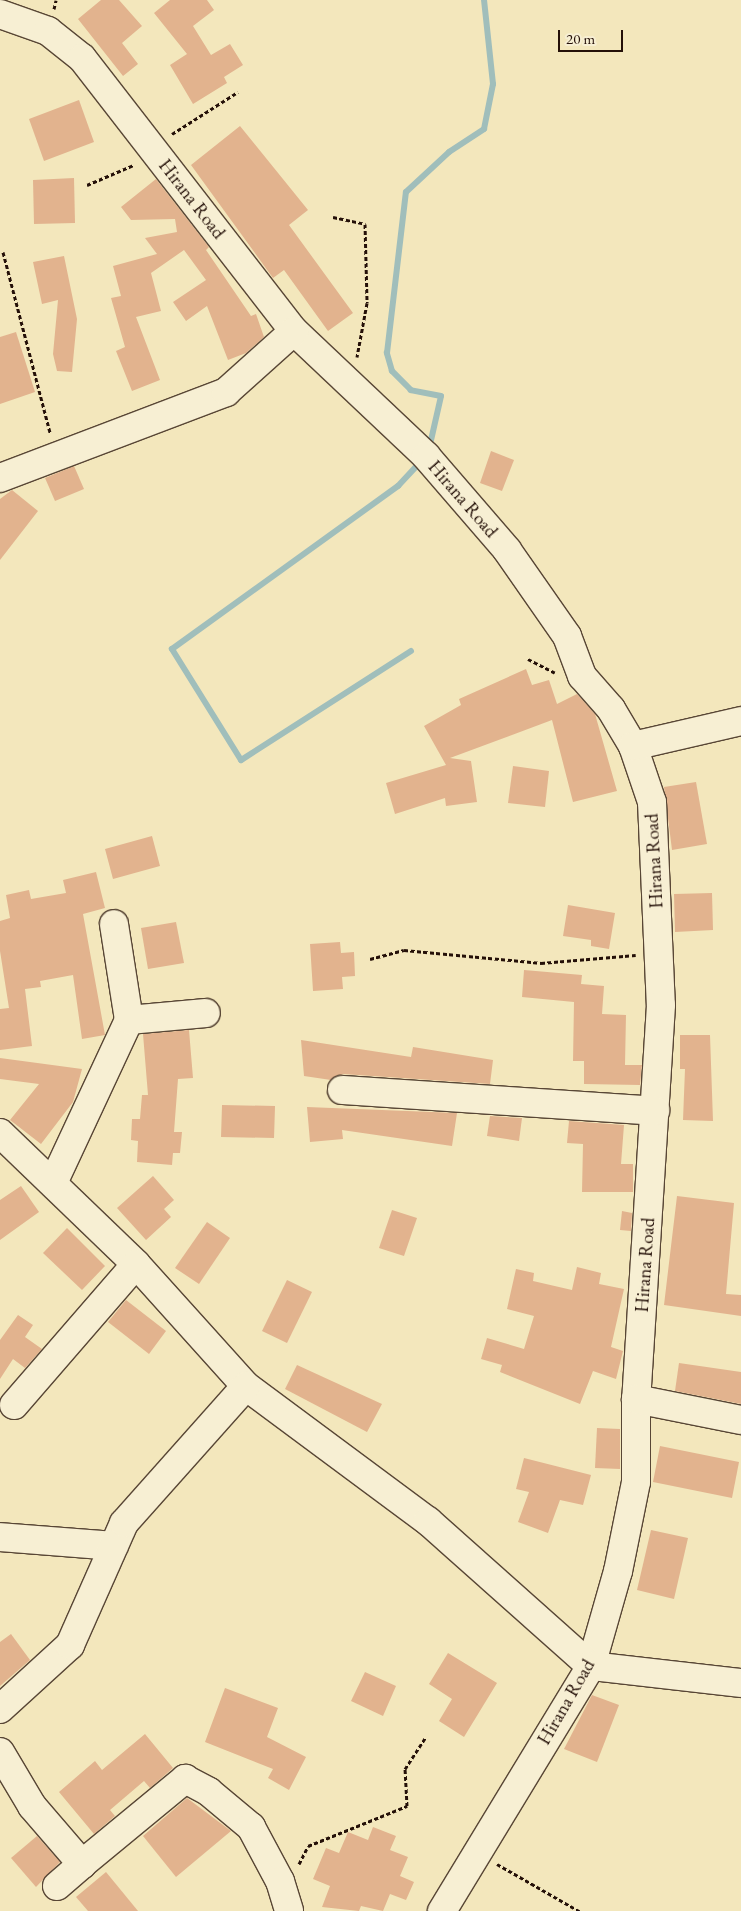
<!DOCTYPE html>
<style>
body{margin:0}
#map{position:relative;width:741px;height:1911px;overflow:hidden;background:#f3e7bc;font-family:"EB Garamond",serif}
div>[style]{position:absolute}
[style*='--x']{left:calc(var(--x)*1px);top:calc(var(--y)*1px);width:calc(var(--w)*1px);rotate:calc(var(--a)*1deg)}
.stream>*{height:6px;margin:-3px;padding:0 3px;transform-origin:3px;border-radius:3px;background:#a0bebb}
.building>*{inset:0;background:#e2b38e}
.path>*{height:3px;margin-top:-1.5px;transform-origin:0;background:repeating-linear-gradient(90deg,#241008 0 4px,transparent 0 6.5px)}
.roads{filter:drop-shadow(1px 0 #584635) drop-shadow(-1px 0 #584635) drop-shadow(0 1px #584635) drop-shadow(0 -1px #584635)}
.minor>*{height:28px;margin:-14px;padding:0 14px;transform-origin:14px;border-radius:14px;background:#f7efd3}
span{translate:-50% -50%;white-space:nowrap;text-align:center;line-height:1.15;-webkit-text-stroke:4px #f7efd3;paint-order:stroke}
.street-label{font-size:19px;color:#241008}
.scale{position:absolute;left:558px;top:30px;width:65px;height:22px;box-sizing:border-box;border:2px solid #241008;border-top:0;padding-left:6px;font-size:15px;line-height:18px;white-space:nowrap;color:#241008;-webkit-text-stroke:4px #f7efd3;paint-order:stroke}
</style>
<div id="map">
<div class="stream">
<div style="--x:429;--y:449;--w:54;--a:-77.2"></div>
<div style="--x:441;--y:396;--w:31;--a:-169"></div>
<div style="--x:411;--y:390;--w:27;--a:-135"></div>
<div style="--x:392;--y:371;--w:19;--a:-106"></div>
<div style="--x:387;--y:353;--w:162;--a:-83.3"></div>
<div style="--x:406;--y:192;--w:59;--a:-42.9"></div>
<div style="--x:449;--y:152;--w:42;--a:-33.3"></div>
<div style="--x:484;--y:129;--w:46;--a:-78.7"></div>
<div style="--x:493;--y:84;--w:84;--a:-96.1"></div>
<div style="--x:411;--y:651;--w:202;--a:147.3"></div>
<div style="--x:241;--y:760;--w:131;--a:-121.9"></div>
<div style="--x:172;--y:649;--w:279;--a:-35.8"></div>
<div style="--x:398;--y:486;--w:34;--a:-47"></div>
</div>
<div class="building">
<div style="clip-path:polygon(101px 0,119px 0,142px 26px,122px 43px,138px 64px,123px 76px,78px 19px)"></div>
<div style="clip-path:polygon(170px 0,207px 0,214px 10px,193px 26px,211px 55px,230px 44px,243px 65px,224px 77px,227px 83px,193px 104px,170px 65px,187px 54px,154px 13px)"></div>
<div style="clip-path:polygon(79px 100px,94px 142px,44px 161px,29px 119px)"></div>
<div style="clip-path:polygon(240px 126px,308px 210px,289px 225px,353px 313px,328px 331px,284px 270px,273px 278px,191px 165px)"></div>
<div style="clip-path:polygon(74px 178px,75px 223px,34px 224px,33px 180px)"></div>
<div style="clip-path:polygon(156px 179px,209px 247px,206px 250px,251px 316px,256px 314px,264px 337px,246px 353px,228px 360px,207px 306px,186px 321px,173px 302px,206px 280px,184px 250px,151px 273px,161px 311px,136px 317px,160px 380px,132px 391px,116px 351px,125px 347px,111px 298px,121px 296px,113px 266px,157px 254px,145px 238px,177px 232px,175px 219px,131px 220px,121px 207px)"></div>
<div style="clip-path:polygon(64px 256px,77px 319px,72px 372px,57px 371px,53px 354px,58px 300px,42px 304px,33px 262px)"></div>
<div style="clip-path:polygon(16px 332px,35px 392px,0 404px,0 337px)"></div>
<div style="clip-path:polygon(491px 451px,514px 460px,502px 491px,480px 483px)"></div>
<div style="clip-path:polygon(74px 466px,84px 489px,55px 501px,45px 478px)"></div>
<div style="clip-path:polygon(12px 490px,38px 511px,0 560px,0 499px)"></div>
<div style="clip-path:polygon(526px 669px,532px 685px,549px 680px,557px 704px,577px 694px,595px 714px,617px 791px,573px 802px,552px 720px,450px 758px,471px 761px,477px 802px,446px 806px,445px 798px,395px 814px,386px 783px,446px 765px,424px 726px,461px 705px,459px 699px)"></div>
<div style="clip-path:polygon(513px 766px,549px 771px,545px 807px,508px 803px)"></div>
<div style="clip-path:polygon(696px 782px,707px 844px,672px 850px,664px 787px)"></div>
<div style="clip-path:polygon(152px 836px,160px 866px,113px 879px,105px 849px)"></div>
<div style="clip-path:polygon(96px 872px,105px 908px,83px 914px,105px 1035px,82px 1039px,73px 975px,40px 981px,41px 987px,25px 989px,32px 1046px,0 1050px,0 1009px,9px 1008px,0 951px,0 921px,10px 918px,6px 895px,29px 890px,31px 899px,66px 893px,63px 880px)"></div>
<div style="clip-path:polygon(712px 893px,713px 930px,675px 932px,674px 894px)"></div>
<div style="clip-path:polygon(568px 905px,615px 913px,609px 949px,591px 946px,591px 940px,563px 936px)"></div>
<div style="clip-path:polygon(176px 922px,184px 963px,148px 969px,141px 928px)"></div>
<div style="clip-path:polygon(340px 942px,341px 953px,354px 952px,355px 976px,342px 977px,343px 989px,313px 991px,310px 944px)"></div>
<div style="clip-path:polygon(524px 970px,582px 975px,581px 984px,604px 986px,602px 1014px,626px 1015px,625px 1065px,642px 1065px,640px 1085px,584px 1084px,584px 1061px,573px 1061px,574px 1002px,522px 997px)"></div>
<div style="clip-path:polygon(189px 1030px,193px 1078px,178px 1079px,174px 1132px,182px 1132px,180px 1153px,173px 1153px,172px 1165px,137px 1162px,138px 1141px,131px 1140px,132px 1119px,140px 1119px,142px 1095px,148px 1095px,143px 1034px)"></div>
<div style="clip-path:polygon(680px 1035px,710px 1035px,713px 1121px,683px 1120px,685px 1069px,680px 1069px)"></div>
<div style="clip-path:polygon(301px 1040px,411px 1057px,413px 1047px,493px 1060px,490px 1084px,343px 1074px,331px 1080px,304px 1076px)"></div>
<div style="clip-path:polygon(0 1058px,82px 1069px,73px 1102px,41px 1144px,10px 1120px,39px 1084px,0 1079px)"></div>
<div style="clip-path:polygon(222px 1105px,275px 1106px,274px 1138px,221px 1137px)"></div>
<div style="clip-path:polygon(307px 1107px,457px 1113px,452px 1146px,342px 1130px,343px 1139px,310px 1142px)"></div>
<div style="clip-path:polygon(490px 1116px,522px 1118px,519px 1141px,487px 1136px)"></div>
<div style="clip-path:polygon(569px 1121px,624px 1125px,621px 1164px,633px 1164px,633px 1192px,582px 1192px,583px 1144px,567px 1143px)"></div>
<div style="clip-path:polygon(153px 1176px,174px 1200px,164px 1209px,171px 1217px,146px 1240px,117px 1208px)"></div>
<div style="clip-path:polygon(21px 1186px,39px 1212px,0 1240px,0 1200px)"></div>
<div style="clip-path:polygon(677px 1196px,734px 1203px,726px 1294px,741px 1295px,741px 1316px,664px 1305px)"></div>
<div style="clip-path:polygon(392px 1210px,417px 1218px,404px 1256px,379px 1248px)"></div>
<div style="clip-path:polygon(622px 1211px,632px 1213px,631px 1231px,620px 1230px)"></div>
<div style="clip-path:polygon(207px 1222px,230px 1238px,199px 1284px,175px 1268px)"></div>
<div style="clip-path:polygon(67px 1228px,105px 1266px,82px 1290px,43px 1253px)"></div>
<div style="clip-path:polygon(577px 1267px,601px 1273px,599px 1284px,624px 1289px,611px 1347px,623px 1351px,616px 1379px,593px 1371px,580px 1404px,500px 1372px,502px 1365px,481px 1359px,487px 1338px,524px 1349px,534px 1316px,507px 1309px,516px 1269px,534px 1273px,533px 1281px,572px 1290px)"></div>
<div style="clip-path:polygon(287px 1280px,312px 1292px,287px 1343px,262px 1331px)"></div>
<div style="clip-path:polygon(126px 1300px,166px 1331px,149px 1354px,108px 1322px)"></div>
<div style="clip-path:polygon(18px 1315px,33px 1325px,25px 1337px,42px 1349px,25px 1368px,13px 1359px,0 1379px,0 1340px)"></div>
<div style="clip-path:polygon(679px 1363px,741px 1372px,741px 1404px,675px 1391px)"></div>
<div style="clip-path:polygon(297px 1365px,382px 1404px,367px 1432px,285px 1389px)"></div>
<div style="clip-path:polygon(597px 1428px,620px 1429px,620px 1469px,595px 1468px)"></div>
<div style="clip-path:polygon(660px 1446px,739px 1462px,732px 1498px,653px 1482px)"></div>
<div style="clip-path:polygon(524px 1458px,591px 1475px,583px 1505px,560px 1500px,548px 1533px,518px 1522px,529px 1492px,516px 1489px)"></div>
<div style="clip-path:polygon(651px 1530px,688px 1538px,674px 1599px,637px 1590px)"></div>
<div style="clip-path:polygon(11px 1634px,30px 1660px,0 1686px,0 1642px)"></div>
<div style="clip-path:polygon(448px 1653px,497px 1683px,464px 1737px,439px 1721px,452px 1699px,429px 1684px)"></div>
<div style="clip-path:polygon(365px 1672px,396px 1686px,383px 1716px,351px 1701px)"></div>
<div style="clip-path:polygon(225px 1688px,278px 1708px,267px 1737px,306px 1757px,289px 1790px,268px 1778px,273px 1769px,205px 1742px)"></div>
<div style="clip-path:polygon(592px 1695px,619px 1705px,597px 1762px,564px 1749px)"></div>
<div style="clip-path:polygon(145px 1734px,173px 1768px,150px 1788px,144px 1781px,110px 1810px,115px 1816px,94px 1834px,59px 1792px,95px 1761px,102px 1770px)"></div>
<div style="clip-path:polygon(187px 1798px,231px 1831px,176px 1877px,143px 1836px)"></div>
<div style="clip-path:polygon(373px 1827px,396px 1836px,390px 1850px,408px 1857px,400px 1876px,414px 1882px,406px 1900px,390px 1894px,383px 1911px,361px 1906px,359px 1911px,322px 1907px,330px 1886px,313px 1879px,326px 1848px,339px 1853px,348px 1832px,368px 1840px)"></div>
<div style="clip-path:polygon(37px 1836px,60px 1862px,36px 1887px,11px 1858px)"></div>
<div style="clip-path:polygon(106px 1872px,138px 1911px,88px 1911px,76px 1897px)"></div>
</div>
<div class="path">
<div style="--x:54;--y:9;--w:9;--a:-77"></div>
<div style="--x:172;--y:134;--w:78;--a:-32.5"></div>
<div style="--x:87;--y:185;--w:51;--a:-23.1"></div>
<div style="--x:333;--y:217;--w:33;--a:12"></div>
<div style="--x:365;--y:224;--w:79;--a:88.5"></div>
<div style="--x:367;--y:303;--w:55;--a:100.5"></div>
<div style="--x:3;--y:252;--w:187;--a:75.4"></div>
<div style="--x:528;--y:659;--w:30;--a:27"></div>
<div style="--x:370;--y:959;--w:35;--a:-15"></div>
<div style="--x:404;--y:950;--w:138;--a:5.4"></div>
<div style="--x:541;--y:963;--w:95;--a:-4.8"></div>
<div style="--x:299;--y:1864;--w:20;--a:-63"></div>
<div style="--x:308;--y:1846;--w:107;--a:-22"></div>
<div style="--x:407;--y:1806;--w:37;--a:-93"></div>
<div style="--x:405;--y:1769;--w:37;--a:-57"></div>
<div style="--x:497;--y:1864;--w:95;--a:29.8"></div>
</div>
<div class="roads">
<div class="minor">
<div style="--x:0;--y:14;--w:51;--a:19.5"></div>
<div style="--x:48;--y:31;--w:43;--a:38.5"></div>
<div style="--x:82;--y:58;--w:346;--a:52.2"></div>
<div style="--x:294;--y:331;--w:182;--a:43.4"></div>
<div style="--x:426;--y:456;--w:124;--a:49.2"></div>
<div style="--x:507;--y:550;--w:105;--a:55.1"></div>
<div style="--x:567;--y:636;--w:43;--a:69.4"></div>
<div style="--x:582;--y:676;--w:44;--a:48.7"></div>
<div style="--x:611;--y:709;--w:43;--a:59.3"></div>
<div style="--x:633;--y:746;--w:59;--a:71.3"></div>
<div style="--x:652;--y:802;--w:203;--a:87.5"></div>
<div style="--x:661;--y:1005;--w:395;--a:93.6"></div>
<div style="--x:636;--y:1399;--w:83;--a:90"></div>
<div style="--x:636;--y:1482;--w:91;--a:101.4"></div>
<div style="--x:618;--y:1571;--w:99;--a:105.9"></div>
<div style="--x:591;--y:1666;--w:287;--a:121.3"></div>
<div style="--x:0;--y:478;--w:242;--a:-20.8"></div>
<div style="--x:226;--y:392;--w:91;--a:-41.9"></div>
<div style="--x:633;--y:746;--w:111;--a:-13"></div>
<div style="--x:129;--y:1020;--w:77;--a:-5.2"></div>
<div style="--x:342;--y:1090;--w:314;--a:3.8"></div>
<div style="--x:0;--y:1133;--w:189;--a:43.9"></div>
<div style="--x:136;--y:1264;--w:164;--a:48"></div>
<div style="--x:246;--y:1386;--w:227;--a:36.6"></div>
<div style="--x:428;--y:1521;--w:218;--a:41.7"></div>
<div style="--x:591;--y:1666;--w:151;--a:6.5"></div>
<div style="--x:53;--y:1183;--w:180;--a:-65"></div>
<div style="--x:129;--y:1020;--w:97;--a:-98.9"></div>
<div style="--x:636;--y:1399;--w:107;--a:11.3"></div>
<div style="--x:14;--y:1405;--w:186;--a:-49.1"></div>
<div style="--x:0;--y:1537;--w:114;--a:4.5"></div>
<div style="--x:0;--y:1709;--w:95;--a:-42.4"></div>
<div style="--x:70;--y:1645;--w:133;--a:-66.1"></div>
<div style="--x:124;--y:1523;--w:183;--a:-48.3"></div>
<div style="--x:0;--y:1752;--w:63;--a:59.3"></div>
<div style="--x:32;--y:1806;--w:77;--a:49.2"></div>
<div style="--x:82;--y:1864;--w:134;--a:-39.5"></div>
<div style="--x:185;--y:1779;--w:27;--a:28"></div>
<div style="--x:209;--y:1792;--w:55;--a:39.8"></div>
<div style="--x:251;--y:1827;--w:61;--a:61.8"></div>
<div style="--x:280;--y:1881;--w:31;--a:73"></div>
<div style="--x:57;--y:1886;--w:33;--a:-41"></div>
</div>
</div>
<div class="street-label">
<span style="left:192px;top:199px;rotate:52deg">Hirana Road</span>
<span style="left:463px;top:499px;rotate:49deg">Hirana Road</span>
<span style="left:654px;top:861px;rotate:-93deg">Hirana Road</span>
<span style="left:645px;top:1265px;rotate:-86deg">Hirana Road</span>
<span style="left:566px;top:1702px;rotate:-60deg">Hirana Road</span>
</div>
<div class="scale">20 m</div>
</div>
